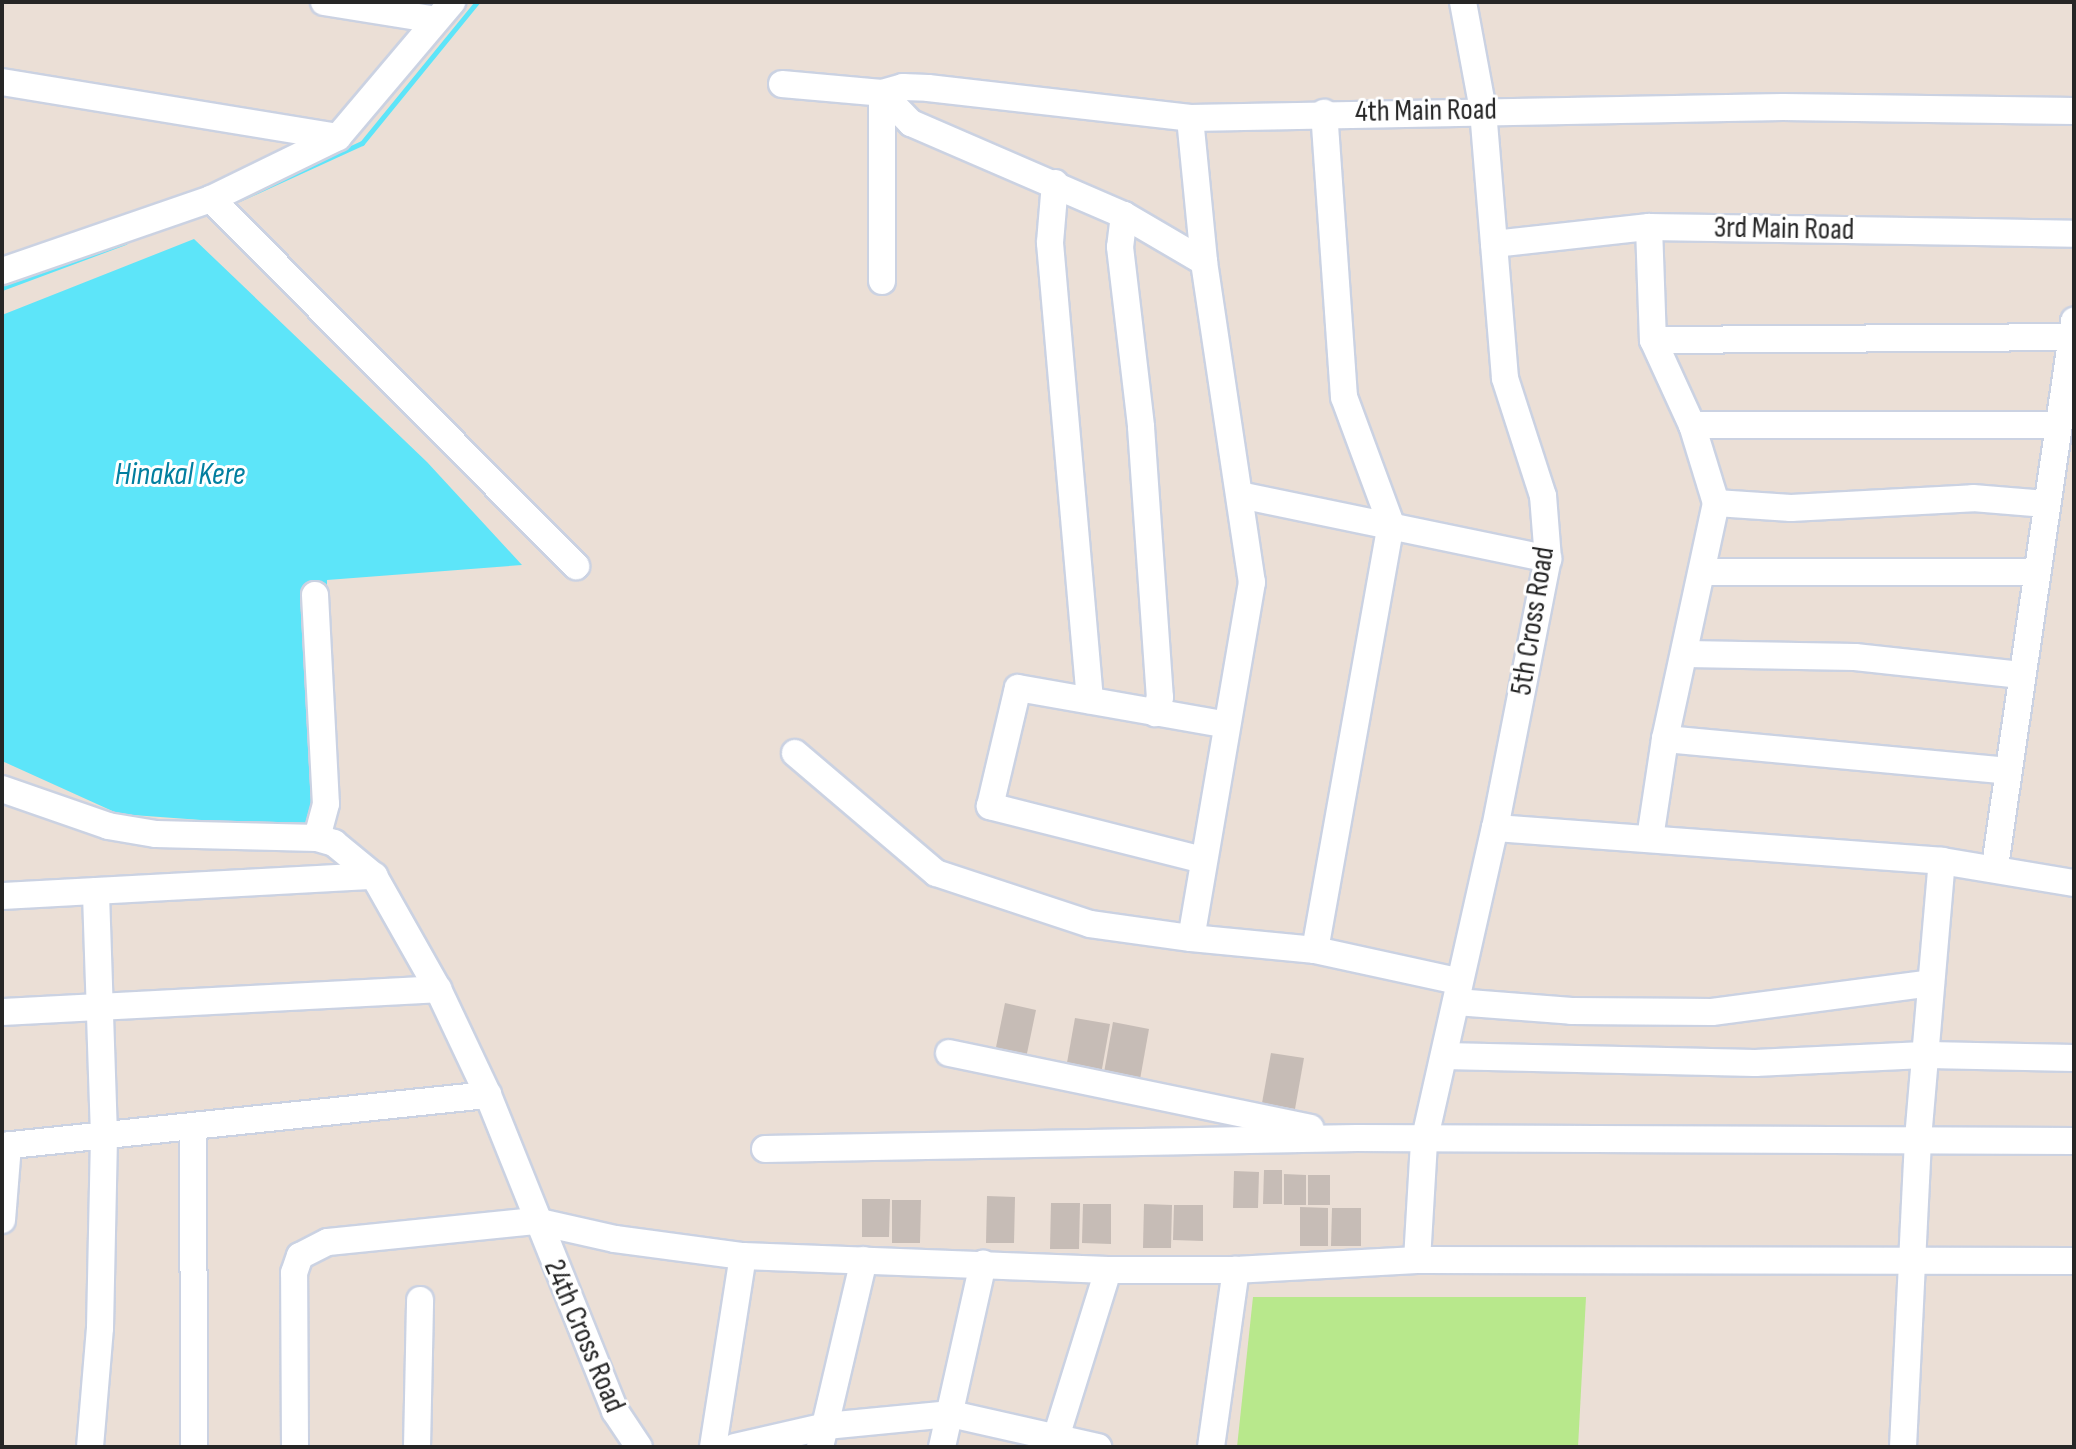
<!DOCTYPE html>
<style>
body{margin:0}
#map{position:relative;width:2076px;height:1449px;overflow:hidden;background:#ebdfd6;font-family:"Sofia Sans Condensed",sans-serif}
div>[style]{position:absolute}
[style*='--x']{left:calc(var(--x)*1px);top:calc(var(--y)*1px);width:calc(var(--w)*1px);rotate:calc(var(--a)*1deg)}
.green>*{inset:0;background:#b8e88c}
.water>*{inset:0;background:#5de5f9}
.stream>*{height:5px;margin:-2.5px;padding:0 2.5px;transform-origin:2.5px;border-radius:2.5px;background:#5de5f9}
.building>*{inset:0;background:#c6bcb6}
.roads{filter:drop-shadow(2px 0 #cbd2e2) drop-shadow(-2px 0 #cbd2e2) drop-shadow(0 2px #cbd2e2) drop-shadow(0 -2px #cbd2e2)}
.minor>*{height:26px;margin:-13px;padding:0 13px;transform-origin:13px;border-radius:13px;background:#fff}
span{translate:-50% -50%;white-space:nowrap;text-align:center;line-height:1.15;-webkit-text-stroke:6px #fff;paint-order:stroke}
.street-label{font-size:30px;color:#262626}
.water-label{font-size:32px;color:#027e9f;font-style:italic}
.frame{position:absolute;inset:0;border:4px solid #262626;pointer-events:none}
</style>
<div id="map">
<div class="green">
<div style="clip-path:polygon(1253px 1297px,1586px 1297px,1578px 1447px,1237px 1447px)"></div>
</div>
<div class="water">
<div style="clip-path:polygon(194px 239px,427px 462px,522px 565px,327px 580px,327px 829px,119px 814px,2px 761px,2px 315px)"></div>
</div>
<div class="stream">
<div style="--x:239;--y:199;--w:135;--a:-24.5"></div>
<div style="--x:362;--y:143;--w:182;--a:-50.8"></div>
<div style="--x:2;--y:288;--w:131;--a:-20.5"></div>
</div>
<div class="building">
<div style="clip-path:polygon(1005px 1003px,1036px 1010px,1025px 1063px,994px 1057px)"></div>
<div style="clip-path:polygon(1075px 1018px,1110px 1024px,1100px 1080px,1065px 1074px)"></div>
<div style="clip-path:polygon(1113px 1022px,1149px 1029px,1139px 1085px,1103px 1078px)"></div>
<div style="clip-path:polygon(1271px 1053px,1304px 1058px,1295px 1109px,1262px 1103px)"></div>
<div style="clip-path:polygon(1264px 1170px,1282px 1170px,1282px 1204px,1263px 1204px)"></div>
<div style="clip-path:polygon(1234px 1171px,1259px 1172px,1258px 1208px,1233px 1208px)"></div>
<div style="clip-path:polygon(1284px 1174px,1306px 1175px,1306px 1205px,1284px 1205px)"></div>
<div style="clip-path:polygon(1308px 1175px,1330px 1175px,1330px 1205px,1308px 1205px)"></div>
<div style="clip-path:polygon(987px 1196px,1015px 1197px,1014px 1243px,986px 1243px)"></div>
<div style="clip-path:polygon(862px 1199px,890px 1199px,889px 1237px,862px 1237px)"></div>
<div style="clip-path:polygon(892px 1200px,921px 1200px,920px 1243px,892px 1243px)"></div>
<div style="clip-path:polygon(1051px 1203px,1080px 1203px,1079px 1249px,1050px 1249px)"></div>
<div style="clip-path:polygon(1083px 1204px,1111px 1204px,1111px 1244px,1082px 1243px)"></div>
<div style="clip-path:polygon(1144px 1204px,1172px 1205px,1171px 1248px,1143px 1248px)"></div>
<div style="clip-path:polygon(1174px 1205px,1203px 1205px,1203px 1241px,1173px 1240px)"></div>
<div style="clip-path:polygon(1300px 1207px,1328px 1208px,1328px 1246px,1300px 1246px)"></div>
<div style="clip-path:polygon(1332px 1208px,1361px 1208px,1361px 1246px,1331px 1246px)"></div>
</div>
<div class="roads">
<div class="minor">
<div style="--x:324;--y:2;--w:113;--a:9.1"></div>
<div style="--x:2;--y:82;--w:340;--a:9.3"></div>
<div style="--x:782;--y:84;--w:100;--a:5.1"></div>
<div style="--x:882;--y:93;--w:22;--a:-16"></div>
<div style="--x:903;--y:87;--w:25;--a:2"></div>
<div style="--x:928;--y:88;--w:264;--a:6.5"></div>
<div style="--x:1190;--y:118;--w:593;--a:-1.06"></div>
<div style="--x:1783;--y:107;--w:291;--a:0.8"></div>
<div style="--x:882;--y:93;--w:42;--a:46"></div>
<div style="--x:911;--y:123;--w:232;--a:23.4"></div>
<div style="--x:1124;--y:215;--w:93;--a:30.4"></div>
<div style="--x:1190;--y:118;--w:145;--a:84.4"></div>
<div style="--x:1204;--y:262;--w:324;--a:81.5"></div>
<div style="--x:1252;--y:582;--w:361;--a:99.7"></div>
<div style="--x:1191;--y:938;--w:125;--a:5.5"></div>
<div style="--x:1315;--y:950;--w:145;--a:12.3"></div>
<div style="--x:1055;--y:183;--w:60;--a:94.8"></div>
<div style="--x:1050;--y:243;--w:459;--a:85"></div>
<div style="--x:211;--y:199;--w:518;--a:45.16"></div>
<div style="--x:1124;--y:215;--w:32;--a:97"></div>
<div style="--x:1120;--y:247;--w:181;--a:83.3"></div>
<div style="--x:1141;--y:427;--w:271;--a:86"></div>
<div style="--x:1160;--y:697;--w:17;--a:107"></div>
<div style="--x:1649;--y:227;--w:113;--a:88"></div>
<div style="--x:1653;--y:340;--w:94;--a:65.4"></div>
<div style="--x:1692;--y:425;--w:82;--a:72.9"></div>
<div style="--x:1716;--y:503;--w:241;--a:102.2"></div>
<div style="--x:1665;--y:739;--w:100;--a:98.6"></div>
<div style="--x:1494;--y:244;--w:156;--a:-6.3"></div>
<div style="--x:1649;--y:227;--w:425;--a:0.9"></div>
<div style="--x:2;--y:271;--w:221;--a:-19"></div>
<div style="--x:211;--y:199;--w:141;--a:-26"></div>
<div style="--x:338;--y:137;--w:177;--a:-49.8"></div>
<div style="--x:882;--y:281;--w:188;--a:-90"></div>
<div style="--x:1653;--y:340;--w:419;--a:-0.4"></div>
<div style="--x:1692;--y:425;--w:365;--a:0"></div>
<div style="--x:1240;--y:495;--w:315;--a:11.7"></div>
<div style="--x:1716;--y:503;--w:75;--a:3.8"></div>
<div style="--x:1791;--y:508;--w:182;--a:-3.1"></div>
<div style="--x:1973;--y:498;--w:73;--a:4.7"></div>
<div style="--x:1704;--y:572;--w:332;--a:0"></div>
<div style="--x:315;--y:595;--w:209;--a:87"></div>
<div style="--x:326;--y:804;--w:35;--a:105"></div>
<div style="--x:1687;--y:654;--w:168;--a:1"></div>
<div style="--x:1855;--y:657;--w:167;--a:6.2"></div>
<div style="--x:1665;--y:739;--w:343;--a:5.3"></div>
<div style="--x:795;--y:753;--w:185;--a:40.4"></div>
<div style="--x:936;--y:873;--w:162;--a:18.3"></div>
<div style="--x:1090;--y:924;--w:102;--a:7.9"></div>
<div style="--x:2;--y:789;--w:112;--a:19.2"></div>
<div style="--x:108;--y:826;--w:49;--a:9.5"></div>
<div style="--x:156;--y:834;--w:161;--a:1.4"></div>
<div style="--x:317;--y:838;--w:18;--a:16"></div>
<div style="--x:334;--y:843;--w:52;--a:39.5"></div>
<div style="--x:374;--y:876;--w:130;--a:60.5"></div>
<div style="--x:438;--y:989;--w:117;--a:64.7"></div>
<div style="--x:488;--y:1095;--w:341;--a:68.1"></div>
<div style="--x:615;--y:1411;--w:43;--a:56.3"></div>
<div style="--x:1495;--y:828;--w:448;--a:4.2"></div>
<div style="--x:1942;--y:861;--w:134;--a:9.5"></div>
<div style="--x:1203;--y:860;--w:220;--a:-165.8"></div>
<div style="--x:990;--y:806;--w:121;--a:-76.7"></div>
<div style="--x:1018;--y:688;--w:212;--a:10"></div>
<div style="--x:1995;--y:866;--w:551;--a:-81.75"></div>
<div style="--x:2;--y:896;--w:373;--a:-3.1"></div>
<div style="--x:1315;--y:950;--w:433;--a:-79.9"></div>
<div style="--x:1391;--y:524;--w:135;--a:-110.3"></div>
<div style="--x:1344;--y:397;--w:285;--a:-94"></div>
<div style="--x:1456;--y:1002;--w:116;--a:4.4"></div>
<div style="--x:1572;--y:1011;--w:140;--a:0.4"></div>
<div style="--x:1712;--y:1012;--w:221;--a:-7.5"></div>
<div style="--x:2;--y:1012;--w:437;--a:-3"></div>
<div style="--x:949;--y:1053;--w:369;--a:11.7"></div>
<div style="--x:1444;--y:1056;--w:311;--a:1.3"></div>
<div style="--x:1755;--y:1063;--w:169;--a:-2.7"></div>
<div style="--x:1924;--y:1055;--w:150;--a:1.1"></div>
<div style="--x:193;--y:1126;--w:321;--a:89.8"></div>
<div style="--x:2;--y:1146;--w:489;--a:-6"></div>
<div style="--x:765;--y:1149;--w:592;--a:-1.06"></div>
<div style="--x:1357;--y:1138;--w:717;--a:0.24"></div>
<div style="--x:2;--y:1220;--w:75;--a:-85.4"></div>
<div style="--x:1417;--y:1260;--w:118;--a:-86.6"></div>
<div style="--x:1424;--y:1142;--w:322;--a:-77.3"></div>
<div style="--x:1495;--y:828;--w:274;--a:-78.9"></div>
<div style="--x:1548;--y:559;--w:63;--a:-94.5"></div>
<div style="--x:1543;--y:496;--w:124;--a:-107.9"></div>
<div style="--x:1505;--y:378;--w:269;--a:-94.7"></div>
<div style="--x:1483;--y:110;--w:110;--a:-100.5"></div>
<div style="--x:90;--y:1447;--w:119;--a:-85.2"></div>
<div style="--x:100;--y:1328;--w:193;--a:-88.8"></div>
<div style="--x:104;--y:1135;--w:244;--a:-91.9"></div>
<div style="--x:295;--y:1447;--w:174;--a:-90.3"></div>
<div style="--x:294;--y:1273;--w:18;--a:-71"></div>
<div style="--x:300;--y:1256;--w:31;--a:-27"></div>
<div style="--x:328;--y:1242;--w:208;--a:-5.8"></div>
<div style="--x:535;--y:1221;--w:82;--a:12.7"></div>
<div style="--x:615;--y:1239;--w:129;--a:7.6"></div>
<div style="--x:743;--y:1256;--w:365;--a:2.2"></div>
<div style="--x:1108;--y:1270;--w:128;--a:0"></div>
<div style="--x:1236;--y:1270;--w:181;--a:-3.2"></div>
<div style="--x:1417;--y:1260;--w:657;--a:0.09"></div>
<div style="--x:417;--y:1447;--w:147;--a:-88.8"></div>
<div style="--x:713;--y:1447;--w:193;--a:-81.1"></div>
<div style="--x:735;--y:1447;--w:93;--a:-13"></div>
<div style="--x:826;--y:1426;--w:126;--a:-5.5"></div>
<div style="--x:951;--y:1414;--w:151;--a:12.7"></div>
<div style="--x:820;--y:1447;--w:192;--a:-76.8"></div>
<div style="--x:942;--y:1447;--w:188;--a:-77.4"></div>
<div style="--x:1053;--y:1447;--w:185;--a:-72.7"></div>
<div style="--x:1211;--y:1447;--w:179;--a:-82"></div>
<div style="--x:1903;--y:1447;--w:308;--a:-87.2"></div>
<div style="--x:1918;--y:1139;--w:279;--a:-85.1"></div>
</div>
</div>
<div class="street-label">
<span style="left:1426px;top:111px;rotate:-1deg">4th Main Road</span>
<span style="left:1784px;top:229px;rotate:1deg">3rd Main Road</span>
<span style="left:1533px;top:621px;rotate:-81deg">5th Cross Road</span>
<span style="left:584px;top:1336px;rotate:67deg">24th Cross Road</span>
</div>
<div class="water-label">
<span style="left:180px;top:475px">Hinakal Kere</span>
</div>
<div class="frame"></div>
</div>
